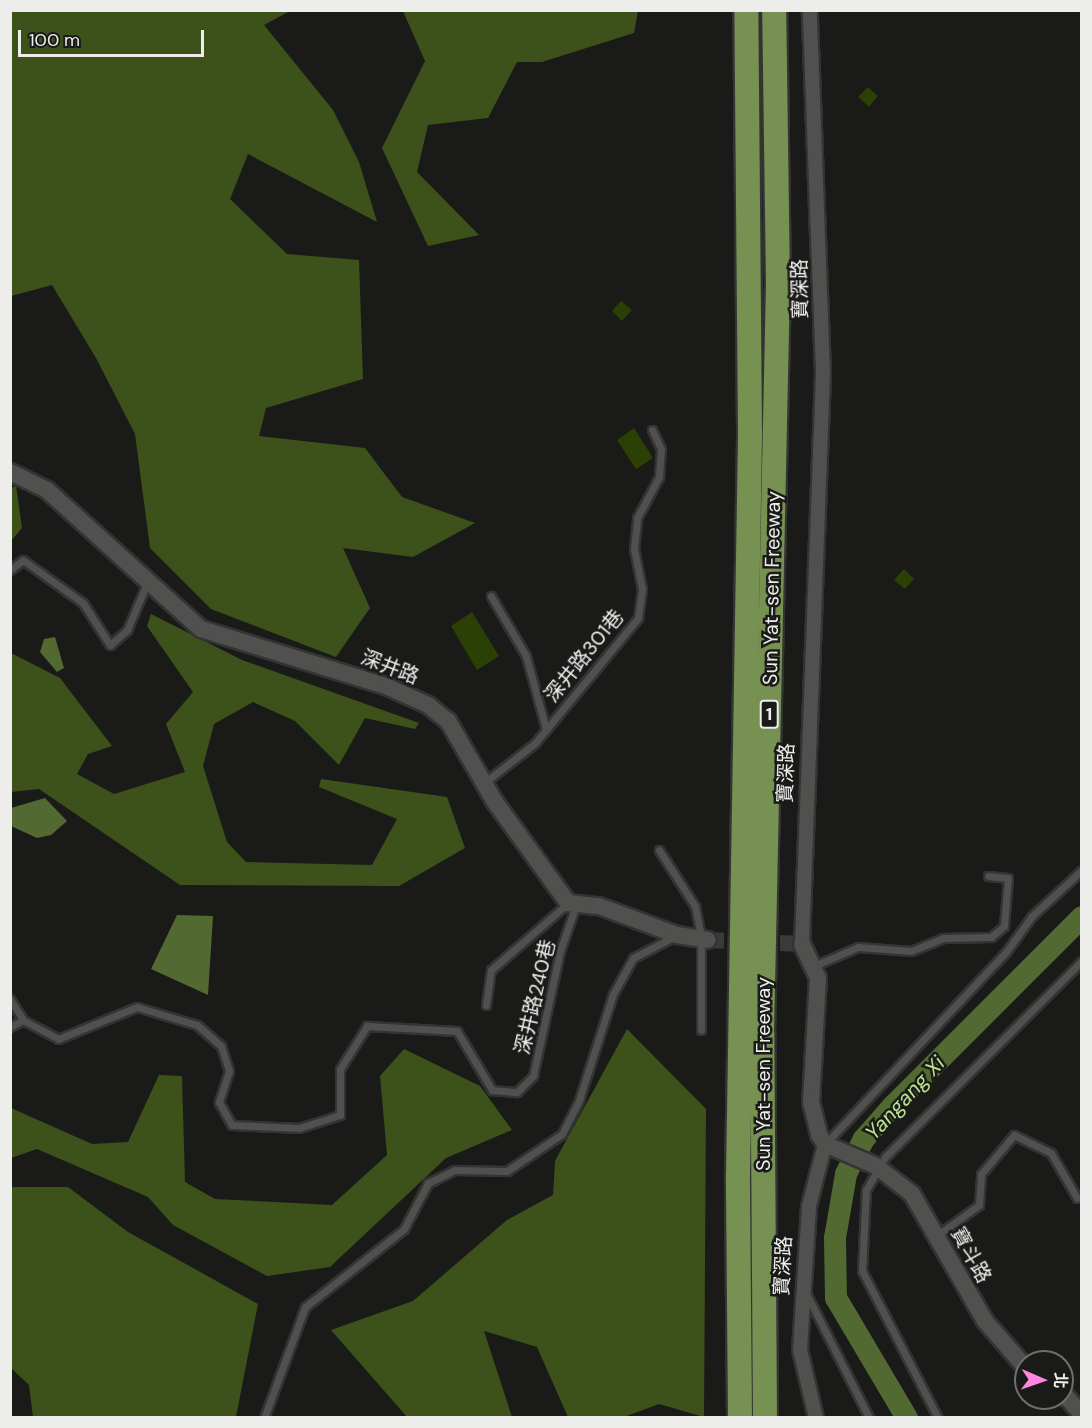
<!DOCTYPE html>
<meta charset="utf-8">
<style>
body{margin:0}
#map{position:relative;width:1092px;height:1428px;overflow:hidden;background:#1a1b19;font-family:"DM Sans","Noto Sans TC",sans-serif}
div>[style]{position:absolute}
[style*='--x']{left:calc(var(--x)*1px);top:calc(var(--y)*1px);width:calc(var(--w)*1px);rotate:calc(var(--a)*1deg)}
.forest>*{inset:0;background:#3c521a}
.water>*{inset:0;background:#526932}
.river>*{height:22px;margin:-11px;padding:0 11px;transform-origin:11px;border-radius:11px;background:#526932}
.building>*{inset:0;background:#2b4004}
.tertiary-tunnel>*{height:16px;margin-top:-8px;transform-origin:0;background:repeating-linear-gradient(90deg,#3a3b39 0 16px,transparent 0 24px)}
.roads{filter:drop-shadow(2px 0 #333433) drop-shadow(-2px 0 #333433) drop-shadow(0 2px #333433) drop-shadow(0 -2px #333433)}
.service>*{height:7px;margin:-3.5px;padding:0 3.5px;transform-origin:3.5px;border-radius:3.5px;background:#50514e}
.minor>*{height:14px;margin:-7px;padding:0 7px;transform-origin:7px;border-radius:7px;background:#50514e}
.tertiary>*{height:16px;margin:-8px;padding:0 8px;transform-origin:8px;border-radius:8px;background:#50514e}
.motorway>*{height:24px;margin:-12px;padding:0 12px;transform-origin:12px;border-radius:12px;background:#769151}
span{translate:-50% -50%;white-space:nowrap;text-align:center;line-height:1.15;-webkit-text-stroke:5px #1a1b19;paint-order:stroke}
.shield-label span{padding:2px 4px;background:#1a1b19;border:2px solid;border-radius:4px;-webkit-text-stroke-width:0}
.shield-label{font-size:18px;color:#edeeec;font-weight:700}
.street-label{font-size:20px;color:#edeeec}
.water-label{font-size:21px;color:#bce18e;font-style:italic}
.frame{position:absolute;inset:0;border:12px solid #edeeec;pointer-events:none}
.north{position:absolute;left:1014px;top:1350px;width:60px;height:60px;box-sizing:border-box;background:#1a1b19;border:2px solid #6e6f6d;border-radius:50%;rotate:92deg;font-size:16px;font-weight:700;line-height:24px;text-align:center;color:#edeeec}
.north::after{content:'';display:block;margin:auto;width:21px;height:27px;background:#ff85df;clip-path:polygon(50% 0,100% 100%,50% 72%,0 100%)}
.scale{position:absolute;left:18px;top:30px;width:186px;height:27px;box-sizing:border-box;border:3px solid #edeeec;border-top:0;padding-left:8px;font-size:18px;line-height:21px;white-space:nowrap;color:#edeeec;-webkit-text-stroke:4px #1a1b19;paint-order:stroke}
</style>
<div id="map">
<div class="forest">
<div style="clip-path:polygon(10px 11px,290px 11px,264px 25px,333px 110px,359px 162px,377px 222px,248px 154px,230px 199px,287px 254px,359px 260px,363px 379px,266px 408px,259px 436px,365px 448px,402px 497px,475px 523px,413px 557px,343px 548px,370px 608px,336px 657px,211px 609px,150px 548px,135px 434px,96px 358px,52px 285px,11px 296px)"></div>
<div style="clip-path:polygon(403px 11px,638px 11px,634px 33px,542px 62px,517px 62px,488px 118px,428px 125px,417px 172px,479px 235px,428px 246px,382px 148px,425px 61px)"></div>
<div style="clip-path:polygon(16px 486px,22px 528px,11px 541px,11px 488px)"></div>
<div style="clip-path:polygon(151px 614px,242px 660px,419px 723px,415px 729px,365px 718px,339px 765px,295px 721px,253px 702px,214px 724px,203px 766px,227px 842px,246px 862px,372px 865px,397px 819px,319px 787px,321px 779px,447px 797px,465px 848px,399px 886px,180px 885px,39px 789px,11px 792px,11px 653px,60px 678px,112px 746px,88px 754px,77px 774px,114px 794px,185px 772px,166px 724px,193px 692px,147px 626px)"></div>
<div style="clip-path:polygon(627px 1029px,706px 1109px,704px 1417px,659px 1404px,624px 1417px,568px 1417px,537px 1347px,484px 1331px,512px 1417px,407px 1417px,331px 1330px,413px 1301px,507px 1220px,553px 1195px,555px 1161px)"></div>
<div style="clip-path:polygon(404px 1049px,480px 1086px,512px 1130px,446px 1158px,330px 1267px,267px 1276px,173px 1225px,148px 1197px,37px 1149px,11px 1158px,11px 1108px,92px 1144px,128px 1142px,159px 1075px,182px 1076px,185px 1182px,215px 1199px,332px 1205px,387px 1155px,380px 1076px)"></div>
<div style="clip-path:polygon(10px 1187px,68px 1187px,128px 1232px,258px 1304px,236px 1417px,33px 1417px,29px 1385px,11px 1368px)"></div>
</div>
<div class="water">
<div style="clip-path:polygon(55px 637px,64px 668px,57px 672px,40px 652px,44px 639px)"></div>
<div style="clip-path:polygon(45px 798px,67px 821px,51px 835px,37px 838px,11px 826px,11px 808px)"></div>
<div style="clip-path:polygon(177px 915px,213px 916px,208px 995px,151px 969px)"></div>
</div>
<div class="river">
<div style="--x:907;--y:1418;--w:139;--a:-120.6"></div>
<div style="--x:836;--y:1298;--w:60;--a:-91"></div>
<div style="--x:835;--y:1238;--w:65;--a:-80.2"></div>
<div style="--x:846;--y:1174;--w:39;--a:-63"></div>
<div style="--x:864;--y:1139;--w:44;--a:-48.7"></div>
<div style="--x:893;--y:1106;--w:267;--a:-45"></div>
</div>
<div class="building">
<div style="clip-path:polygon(868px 87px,878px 96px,869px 107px,858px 97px)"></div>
<div style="clip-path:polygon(621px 301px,632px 310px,622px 321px,612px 311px)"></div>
<div style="clip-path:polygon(634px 428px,653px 458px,636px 469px,617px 440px)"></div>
<div style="clip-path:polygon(904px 569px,914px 579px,905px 589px,894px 580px)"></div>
<div style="clip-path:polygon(472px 612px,499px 656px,477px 670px,451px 626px)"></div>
</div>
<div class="tertiary-tunnel">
<div style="--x:708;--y:940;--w:94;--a:2.4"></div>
</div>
<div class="roads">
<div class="service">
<div style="--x:10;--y:570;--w:16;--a:-38"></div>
<div style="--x:23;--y:560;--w:74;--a:35.6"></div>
<div style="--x:83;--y:603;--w:50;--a:57.3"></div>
<div style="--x:110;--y:645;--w:23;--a:-41"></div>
<div style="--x:127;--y:630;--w:51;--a:-66.9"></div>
<div style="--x:491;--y:596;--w:69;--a:59.7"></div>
<div style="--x:526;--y:656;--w:76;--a:74.7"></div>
<div style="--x:484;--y:783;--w:65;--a:-38.1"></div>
<div style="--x:535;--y:743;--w:162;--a:-50.5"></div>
<div style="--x:638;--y:618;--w:29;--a:-82"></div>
<div style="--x:642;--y:589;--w:41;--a:-101.3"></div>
<div style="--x:634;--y:549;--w:31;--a:-84"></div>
<div style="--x:637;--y:518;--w:47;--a:-61.8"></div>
<div style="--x:659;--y:477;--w:28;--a:-86"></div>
<div style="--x:661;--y:449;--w:21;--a:-115"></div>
<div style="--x:659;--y:850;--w:67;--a:57.3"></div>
<div style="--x:695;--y:906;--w:32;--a:79"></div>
<div style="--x:701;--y:937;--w:93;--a:90"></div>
<div style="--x:816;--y:965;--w:46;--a:-23.2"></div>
<div style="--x:858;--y:947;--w:53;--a:4.3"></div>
<div style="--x:911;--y:951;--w:35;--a:-22"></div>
<div style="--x:943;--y:938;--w:48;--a:-1.2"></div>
<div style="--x:991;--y:937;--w:17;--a:-40"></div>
<div style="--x:1004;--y:926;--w:48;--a:-85.2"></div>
<div style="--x:1008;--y:878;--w:20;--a:-174"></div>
<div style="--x:10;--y:999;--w:25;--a:58"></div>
<div style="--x:23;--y:1020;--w:40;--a:28"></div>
<div style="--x:58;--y:1039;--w:85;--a:-22.1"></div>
<div style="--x:137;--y:1007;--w:63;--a:16.7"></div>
<div style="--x:197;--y:1025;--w:32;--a:41"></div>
<div style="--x:221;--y:1046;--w:26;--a:72"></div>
<div style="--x:229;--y:1071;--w:33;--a:108"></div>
<div style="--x:219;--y:1102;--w:26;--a:61"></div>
<div style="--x:232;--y:1125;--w:67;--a:2.6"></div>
<div style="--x:299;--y:1128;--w:43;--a:-17.6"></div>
<div style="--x:340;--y:1115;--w:46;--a:-90"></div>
<div style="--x:340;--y:1069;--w:51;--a:-57.9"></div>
<div style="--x:367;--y:1026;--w:90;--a:3.2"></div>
<div style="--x:457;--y:1031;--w:69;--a:59.3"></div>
<div style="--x:492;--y:1090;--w:25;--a:5"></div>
<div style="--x:517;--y:1092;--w:23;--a:-45"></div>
<div style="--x:533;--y:1076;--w:128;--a:-77.8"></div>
<div style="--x:560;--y:951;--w:49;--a:-70.8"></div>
<div style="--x:486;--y:1005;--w:35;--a:-82"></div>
<div style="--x:491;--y:970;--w:102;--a:-41"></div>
<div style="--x:10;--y:1027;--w:15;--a:-28"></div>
<div style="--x:825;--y:1144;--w:264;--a:-46.7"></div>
<div style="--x:1006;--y:952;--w:44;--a:-54.2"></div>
<div style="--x:1032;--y:916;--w:68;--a:-42.6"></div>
<div style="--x:936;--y:1236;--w:53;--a:-35.8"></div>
<div style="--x:979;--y:1205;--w:31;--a:-86"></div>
<div style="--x:981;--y:1174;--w:51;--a:-49.8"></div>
<div style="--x:1014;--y:1135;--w:41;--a:25.9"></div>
<div style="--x:1051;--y:1153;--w:52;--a:60"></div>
<div style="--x:807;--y:1295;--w:138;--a:63.2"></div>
<div style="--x:264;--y:1418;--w:118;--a:-69.7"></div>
<div style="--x:305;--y:1307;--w:126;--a:-38.2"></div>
<div style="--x:404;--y:1229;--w:52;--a:-62.4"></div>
<div style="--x:428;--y:1183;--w:30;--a:-26"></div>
<div style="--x:455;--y:1170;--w:52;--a:1.1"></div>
<div style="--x:507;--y:1171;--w:66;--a:-33.9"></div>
<div style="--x:562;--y:1134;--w:38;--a:-63"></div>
<div style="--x:579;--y:1100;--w:111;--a:-72.2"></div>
<div style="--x:613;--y:994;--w:41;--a:-60.9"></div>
<div style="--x:633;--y:958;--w:47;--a:-27.6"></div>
<div style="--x:938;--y:1418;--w:165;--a:-117.3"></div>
<div style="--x:862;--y:1271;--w:81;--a:-87.2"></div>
<div style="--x:866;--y:1190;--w:39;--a:-60"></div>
<div style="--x:886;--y:1156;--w:276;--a:-44.9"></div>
</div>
<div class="minor">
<div style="--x:802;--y:944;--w:571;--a:-87.89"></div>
<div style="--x:823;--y:373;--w:363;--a:-92.1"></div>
<div style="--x:816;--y:1418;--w:70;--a:-103.2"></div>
<div style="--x:800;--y:1350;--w:144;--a:-86.4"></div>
<div style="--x:809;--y:1206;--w:64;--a:-75.5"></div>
</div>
<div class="tertiary">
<div style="--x:10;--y:472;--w:41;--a:25.9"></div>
<div style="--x:47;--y:490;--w:207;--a:42.1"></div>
<div style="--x:201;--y:629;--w:196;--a:17.2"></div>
<div style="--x:388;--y:687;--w:44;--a:24.2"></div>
<div style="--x:428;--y:705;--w:26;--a:39"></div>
<div style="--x:448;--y:721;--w:94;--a:59.9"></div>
<div style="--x:495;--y:802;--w:125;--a:54.1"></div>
<div style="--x:568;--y:903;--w:31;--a:6"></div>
<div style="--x:599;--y:906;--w:83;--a:20.4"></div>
<div style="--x:677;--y:935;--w:31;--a:9"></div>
<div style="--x:802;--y:944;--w:38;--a:65"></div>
<div style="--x:818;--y:978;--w:124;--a:93.2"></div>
<div style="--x:811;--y:1102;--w:34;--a:76"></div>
<div style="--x:819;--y:1135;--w:11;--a:56"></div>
<div style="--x:825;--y:1144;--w:56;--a:23.3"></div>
<div style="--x:876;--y:1166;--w:46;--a:37.9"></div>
<div style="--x:912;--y:1194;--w:146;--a:60.1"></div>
<div style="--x:985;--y:1321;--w:62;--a:48.9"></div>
<div style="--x:1062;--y:1392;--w:30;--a:48"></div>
</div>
<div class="motorway">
<div style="--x:740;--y:1418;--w:243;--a:-90.5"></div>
<div style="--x:738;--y:1175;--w:743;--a:-89.07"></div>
<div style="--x:750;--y:432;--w:422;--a:-90.5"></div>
<div style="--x:765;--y:1418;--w:384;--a:-90.4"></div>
<div style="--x:762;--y:1034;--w:750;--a:-88.78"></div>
<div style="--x:778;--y:284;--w:274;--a:-90.8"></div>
</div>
</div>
<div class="shield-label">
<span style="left:769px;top:714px">1</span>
</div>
<div class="street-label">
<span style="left:800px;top:289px;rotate:-91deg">寶深路</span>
<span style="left:772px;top:588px;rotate:-89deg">Sun Yat-sen Freeway</span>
<span style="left:584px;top:656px;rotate:-51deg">深井路301巷</span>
<span style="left:390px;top:667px;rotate:21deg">深井路</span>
<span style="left:786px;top:773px;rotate:-88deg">寶深路</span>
<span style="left:535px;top:997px;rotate:-77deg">深井路240巷</span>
<span style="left:763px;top:1074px;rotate:-90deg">Sun Yat-sen Freeway</span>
<span style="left:971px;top:1255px;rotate:61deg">寶斗路</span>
<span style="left:783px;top:1266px;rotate:-87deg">寶深路</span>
</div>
<div class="water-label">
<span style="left:905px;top:1098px;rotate:-47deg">Yangang Xi</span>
</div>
<div class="frame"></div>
<div class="north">北</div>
<div class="scale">100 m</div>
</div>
